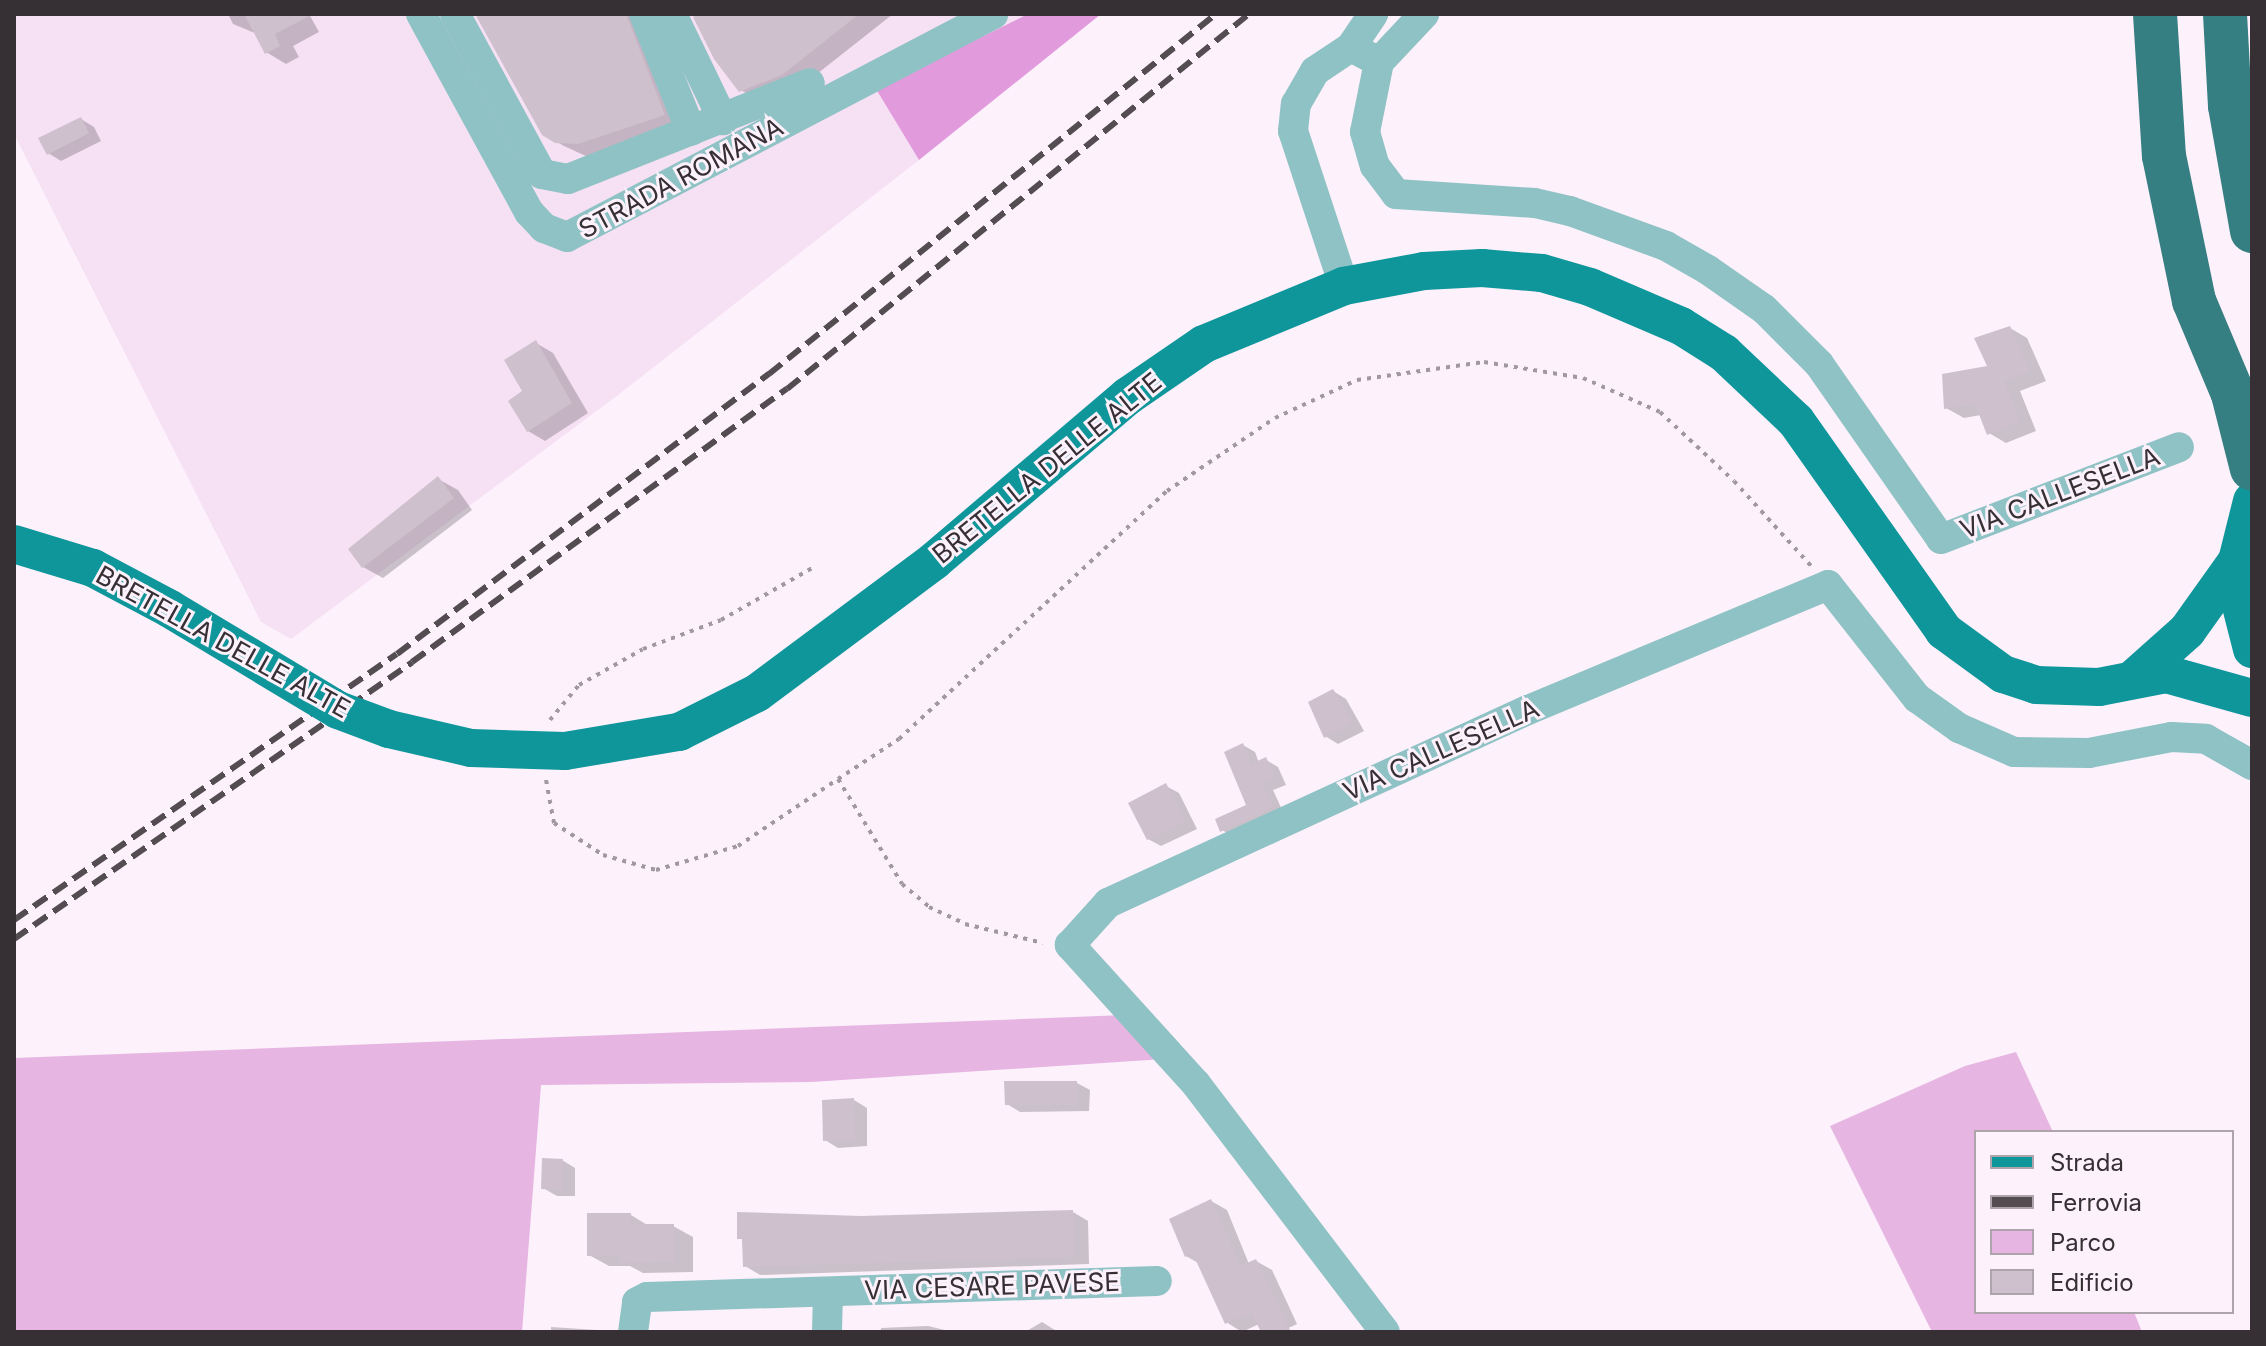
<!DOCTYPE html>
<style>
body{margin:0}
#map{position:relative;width:2266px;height:1346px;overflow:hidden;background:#fdf1fc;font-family:Inter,sans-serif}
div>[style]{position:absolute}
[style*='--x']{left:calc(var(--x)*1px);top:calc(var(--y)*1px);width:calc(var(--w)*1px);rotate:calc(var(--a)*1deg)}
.built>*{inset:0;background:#f6e1f4}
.green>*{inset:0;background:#e6b5e2}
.forest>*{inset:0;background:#e19adc}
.shadow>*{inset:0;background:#0003}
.building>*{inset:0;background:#cfc0cd}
.path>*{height:4px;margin-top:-2px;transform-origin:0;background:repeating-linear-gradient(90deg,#a198a0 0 4px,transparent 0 10px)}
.minor>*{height:30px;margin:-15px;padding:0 15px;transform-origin:15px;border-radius:15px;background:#8fc2c4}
.major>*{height:38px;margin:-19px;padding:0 19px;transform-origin:19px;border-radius:19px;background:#0e969b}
.highway>*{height:44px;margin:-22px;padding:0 22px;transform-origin:22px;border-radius:22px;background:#357e81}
.rail>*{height:6px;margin-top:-3px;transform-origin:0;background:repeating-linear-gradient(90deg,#534d52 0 16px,transparent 0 24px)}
.major-bridge>*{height:38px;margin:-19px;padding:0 19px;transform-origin:19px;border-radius:19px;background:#0e969b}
span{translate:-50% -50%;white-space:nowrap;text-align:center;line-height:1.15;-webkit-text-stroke:6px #fdf1fc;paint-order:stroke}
.street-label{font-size:26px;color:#363035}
.frame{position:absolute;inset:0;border:16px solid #363035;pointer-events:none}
.legend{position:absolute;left:1974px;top:1130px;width:260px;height:184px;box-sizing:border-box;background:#fdf1fc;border:2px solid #ada4ac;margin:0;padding:10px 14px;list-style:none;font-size:24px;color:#363035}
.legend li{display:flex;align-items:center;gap:16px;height:40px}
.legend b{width:40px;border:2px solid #ada4ac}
</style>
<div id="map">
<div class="built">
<div style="clip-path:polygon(14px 14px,1028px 14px,876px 89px,919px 160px,618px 395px,291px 639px,261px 622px,14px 134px)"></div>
</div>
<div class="green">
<div style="clip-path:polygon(1125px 1015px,1164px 1059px,811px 1082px,541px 1085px,522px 1332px,14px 1332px,14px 1058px)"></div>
<div style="clip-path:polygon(2016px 1052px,2053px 1132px,1976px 1132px,1976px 1312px,2134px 1312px,2142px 1332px,1932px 1332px,1830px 1126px,1965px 1066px)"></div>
</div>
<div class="forest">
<div style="clip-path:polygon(1028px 14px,1101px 14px,919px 160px,876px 89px)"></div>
</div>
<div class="shadow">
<div style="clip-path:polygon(228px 14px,309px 14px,319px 32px,293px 46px,299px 57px,286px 64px,266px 52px,257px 34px,233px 24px)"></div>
<div style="clip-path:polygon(478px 14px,640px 14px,684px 126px,588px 157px,564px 146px,543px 134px)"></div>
<div style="clip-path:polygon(701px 14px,893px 14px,803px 85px,761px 102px,741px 90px)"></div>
<div style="clip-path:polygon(81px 119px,94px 127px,101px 141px,61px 161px,48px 153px)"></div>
<div style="clip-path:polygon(2010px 328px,2027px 338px,2046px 381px,2020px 391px,2036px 431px,2006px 443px,1989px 433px,1981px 415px,1964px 418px,1946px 408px,1990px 367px)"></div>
<div style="clip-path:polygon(536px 343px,553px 353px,588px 413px,545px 441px,528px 431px,525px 392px)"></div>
<div style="clip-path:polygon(438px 479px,458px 490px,472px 510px,383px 578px,363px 567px)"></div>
<div style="clip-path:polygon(1333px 691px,1346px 699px,1364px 731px,1338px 744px,1325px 736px)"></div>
<div style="clip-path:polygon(1243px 745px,1255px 752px,1259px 763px,1266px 760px,1278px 767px,1286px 785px,1273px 790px,1284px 814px,1234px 837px,1222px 830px,1249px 806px)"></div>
<div style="clip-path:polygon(1166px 786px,1179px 793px,1197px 829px,1161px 846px,1148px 839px)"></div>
<div style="clip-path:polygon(1077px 1083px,1090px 1090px,1089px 1111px,1020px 1112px,1007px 1104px)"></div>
<div style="clip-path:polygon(854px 1100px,867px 1108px,867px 1146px,838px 1148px,825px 1140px)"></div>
<div style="clip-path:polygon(562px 1160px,575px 1168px,575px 1196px,557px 1196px,543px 1188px)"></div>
<div style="clip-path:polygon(1211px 1201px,1227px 1210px,1249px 1264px,1256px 1261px,1272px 1270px,1297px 1324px,1280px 1332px,1259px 1324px,1242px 1332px,1226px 1322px,1200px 1264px,1186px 1256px)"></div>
<div style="clip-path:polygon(1073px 1212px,1088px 1221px,1089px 1264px,760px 1275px,745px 1266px,739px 1214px,861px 1218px)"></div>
<div style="clip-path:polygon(631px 1215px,649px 1226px,673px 1226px,693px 1237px,693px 1272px,643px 1273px,630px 1266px,609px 1266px,589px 1255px)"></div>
<div style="clip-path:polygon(1042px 1322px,1058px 1332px,1025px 1332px)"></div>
<div style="clip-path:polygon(928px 1326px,953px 1332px,881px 1332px,881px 1328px)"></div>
<div style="clip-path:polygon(551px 1327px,597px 1330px,600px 1332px,551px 1332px)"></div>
</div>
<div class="building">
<div style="clip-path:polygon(244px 14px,313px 14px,275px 34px,280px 46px,265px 54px)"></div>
<div style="clip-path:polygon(475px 14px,626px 14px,665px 115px,578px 144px,555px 143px,542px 135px)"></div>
<div style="clip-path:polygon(697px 14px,859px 14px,782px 75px,739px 92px,714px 59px,693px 17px)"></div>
<div style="clip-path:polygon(81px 117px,89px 133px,47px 155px,38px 138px)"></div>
<div style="clip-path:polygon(2010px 326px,2030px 371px,2004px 381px,2020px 421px,1987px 435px,1975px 404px,1944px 409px,1942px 374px,1987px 366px,1974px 338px)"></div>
<div style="clip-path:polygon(536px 340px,572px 403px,527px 432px,508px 401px,522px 391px,504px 360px)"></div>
<div style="clip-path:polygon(438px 476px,454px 498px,362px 568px,348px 549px)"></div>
<div style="clip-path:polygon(1333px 689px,1353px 723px,1324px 738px,1308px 702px)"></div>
<div style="clip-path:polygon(1243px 743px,1251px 764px,1266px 757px,1275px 778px,1263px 784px,1273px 807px,1220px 832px,1215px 819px,1246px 805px,1224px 752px)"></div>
<div style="clip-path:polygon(1166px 783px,1185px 821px,1147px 840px,1128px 803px)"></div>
<div style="clip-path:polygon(1004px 1081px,1077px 1081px,1077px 1105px,1005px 1105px)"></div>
<div style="clip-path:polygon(854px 1098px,855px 1140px,823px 1141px,822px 1100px)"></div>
<div style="clip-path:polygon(542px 1158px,563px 1159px,562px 1190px,541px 1189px)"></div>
<div style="clip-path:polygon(1211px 1199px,1240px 1266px,1256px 1259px,1291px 1332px,1261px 1332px,1251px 1312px,1225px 1324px,1193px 1254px,1185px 1257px,1169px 1219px)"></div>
<div style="clip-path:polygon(1073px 1210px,1074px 1257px,743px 1267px,742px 1239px,737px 1239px,737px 1212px,861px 1216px)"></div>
<div style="clip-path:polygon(587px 1213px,631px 1213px,631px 1224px,674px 1224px,674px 1262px,621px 1263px,620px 1256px,587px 1256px)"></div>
</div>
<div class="path">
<div style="--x:550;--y:720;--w:45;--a:-50.4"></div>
<div style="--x:579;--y:685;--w:73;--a:-29.4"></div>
<div style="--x:643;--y:649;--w:83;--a:-20.4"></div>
<div style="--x:721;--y:620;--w:107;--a:-29.7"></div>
<div style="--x:838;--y:779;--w:73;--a:-33.3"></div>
<div style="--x:899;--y:739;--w:365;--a:-42.8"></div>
<div style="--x:1167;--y:491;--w:130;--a:-34.1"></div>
<div style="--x:1275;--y:418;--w:90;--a:-24.9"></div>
<div style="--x:1357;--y:380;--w:128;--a:-8.1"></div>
<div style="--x:1484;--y:362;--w:100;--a:9.2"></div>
<div style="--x:1583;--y:378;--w:84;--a:23.8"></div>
<div style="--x:1660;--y:412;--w:101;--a:43"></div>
<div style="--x:1734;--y:481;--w:115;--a:47.8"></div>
<div style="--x:546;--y:780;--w:44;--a:79.5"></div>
<div style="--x:554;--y:823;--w:59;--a:33.1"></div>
<div style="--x:603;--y:855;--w:55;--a:15.8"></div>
<div style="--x:656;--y:870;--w:85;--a:-16.3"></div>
<div style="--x:738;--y:846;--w:120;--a:-33.8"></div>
<div style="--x:838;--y:779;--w:123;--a:58.6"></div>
<div style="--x:902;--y:884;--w:35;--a:40"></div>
<div style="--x:929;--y:907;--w:40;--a:25"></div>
<div style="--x:965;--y:924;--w:80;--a:13.7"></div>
</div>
<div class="minor">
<div style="--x:421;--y:14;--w:226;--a:61.4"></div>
<div style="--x:529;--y:212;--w:22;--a:47"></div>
<div style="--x:544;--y:228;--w:25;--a:21"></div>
<div style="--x:567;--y:237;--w:481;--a:-27.6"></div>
<div style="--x:455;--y:14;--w:182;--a:61.5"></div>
<div style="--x:542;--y:174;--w:26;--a:11"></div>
<div style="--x:568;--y:179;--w:260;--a:-21.6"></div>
<div style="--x:644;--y:14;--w:126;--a:68.1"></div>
<div style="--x:672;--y:14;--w:118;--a:64.3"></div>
<div style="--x:1351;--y:47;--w:32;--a:28"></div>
<div style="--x:1379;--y:62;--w:71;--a:101.3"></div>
<div style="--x:1365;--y:132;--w:35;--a:74"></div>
<div style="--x:1375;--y:166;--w:35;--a:53"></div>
<div style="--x:1396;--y:194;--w:139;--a:3.7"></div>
<div style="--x:1535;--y:203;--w:36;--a:13"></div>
<div style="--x:1570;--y:211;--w:102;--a:20"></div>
<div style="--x:1666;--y:246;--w:48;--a:29.7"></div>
<div style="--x:1708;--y:270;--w:68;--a:34.9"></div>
<div style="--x:1764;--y:309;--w:78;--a:45"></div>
<div style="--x:1819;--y:364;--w:213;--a:55.1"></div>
<div style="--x:1941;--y:539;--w:255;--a:-21.1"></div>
<div style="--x:1379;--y:62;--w:66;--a:-46.8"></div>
<div style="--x:1344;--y:286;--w:163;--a:-108.2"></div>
<div style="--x:1293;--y:131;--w:27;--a:-84"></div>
<div style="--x:1296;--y:104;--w:38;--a:-60"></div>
<div style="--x:1315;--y:71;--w:43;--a:-33.7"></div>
<div style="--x:1351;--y:47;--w:40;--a:-56"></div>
<div style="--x:633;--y:1332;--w:30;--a:-82"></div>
<div style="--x:637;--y:1302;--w:11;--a:-27"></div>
<div style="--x:647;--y:1297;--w:510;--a:-1.8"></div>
<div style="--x:827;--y:1332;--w:40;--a:-88.6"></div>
<div style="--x:1385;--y:1332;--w:312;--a:-127.3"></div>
<div style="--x:1196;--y:1084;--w:188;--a:-132.2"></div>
<div style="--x:1070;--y:945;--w:57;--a:-47.9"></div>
<div style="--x:1108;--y:903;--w:462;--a:-24.7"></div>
<div style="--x:1528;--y:710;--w:325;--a:-22.6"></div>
<div style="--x:1828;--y:585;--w:144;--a:51.8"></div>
<div style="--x:1917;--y:698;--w:52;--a:35.5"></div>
<div style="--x:1959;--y:728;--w:60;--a:23.6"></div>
<div style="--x:2014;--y:752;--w:75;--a:0.8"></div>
<div style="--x:2089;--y:753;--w:84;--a:-11"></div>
<div style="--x:2171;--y:737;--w:35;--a:3"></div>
<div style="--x:2206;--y:739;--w:53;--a:29.5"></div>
</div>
<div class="major">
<div style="--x:2252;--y:501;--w:62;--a:104"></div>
<div style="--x:2237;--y:561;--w:33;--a:88"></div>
<div style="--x:2238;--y:594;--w:57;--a:75.7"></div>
<div style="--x:14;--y:544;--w:83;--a:16.9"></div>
<div style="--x:93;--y:568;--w:87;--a:28"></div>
<div style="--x:2132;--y:680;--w:74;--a:-41.7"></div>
<div style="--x:2187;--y:631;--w:86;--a:-54.5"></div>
<div style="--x:565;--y:751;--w:116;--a:-9.5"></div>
<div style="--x:679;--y:732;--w:87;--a:-26.6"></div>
<div style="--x:757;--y:693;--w:221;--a:-36.7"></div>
<div style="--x:934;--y:561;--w:255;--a:-40.4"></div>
<div style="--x:1128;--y:396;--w:92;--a:-34.4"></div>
<div style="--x:1204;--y:344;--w:152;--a:-22.5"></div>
<div style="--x:1344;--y:286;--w:81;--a:-10.6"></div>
<div style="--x:1424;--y:271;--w:58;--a:-3"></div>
<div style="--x:1482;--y:268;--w:60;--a:4.8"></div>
<div style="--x:1542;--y:273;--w:50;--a:16.3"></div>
<div style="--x:1590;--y:287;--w:99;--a:23.2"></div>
<div style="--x:1681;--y:326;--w:51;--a:32.1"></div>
<div style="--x:1724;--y:353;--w:99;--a:43.4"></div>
<div style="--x:1796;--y:421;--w:257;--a:54.8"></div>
<div style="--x:1944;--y:631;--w:73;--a:36.1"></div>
<div style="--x:2003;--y:674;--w:35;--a:18"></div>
<div style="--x:2036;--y:685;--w:63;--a:1.8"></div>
<div style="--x:2099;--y:687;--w:68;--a:-11"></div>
<div style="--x:2166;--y:674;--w:89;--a:15.6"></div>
</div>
<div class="highway">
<div style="--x:2155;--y:14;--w:142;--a:86.4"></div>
<div style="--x:2164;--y:156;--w:148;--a:78.3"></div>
<div style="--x:2194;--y:301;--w:101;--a:67.2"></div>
<div style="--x:2233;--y:394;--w:77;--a:75.8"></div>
<div style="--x:2225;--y:14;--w:92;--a:86.9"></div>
<div style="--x:2230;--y:106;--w:127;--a:80"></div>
</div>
<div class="rail">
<div style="--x:14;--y:920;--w:466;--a:-34.8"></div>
<div style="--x:397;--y:654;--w:466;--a:-37"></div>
<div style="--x:769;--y:374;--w:574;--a:-38.85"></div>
<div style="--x:14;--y:939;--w:485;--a:-34.8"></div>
<div style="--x:412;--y:662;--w:464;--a:-36.1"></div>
<div style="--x:787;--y:389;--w:595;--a:-39.07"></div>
</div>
<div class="major-bridge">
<div style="--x:170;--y:609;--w:196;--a:31"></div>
<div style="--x:338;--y:710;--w:54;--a:20.4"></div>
<div style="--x:389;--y:729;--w:84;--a:13"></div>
<div style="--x:471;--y:748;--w:94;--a:1.8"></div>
</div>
<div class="street-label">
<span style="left:681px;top:178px;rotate:-28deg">STRADA ROMANA</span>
<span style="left:1047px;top:468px;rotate:-39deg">BRETELLA DELLE ALTE</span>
<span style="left:2060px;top:493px;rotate:-21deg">VIA CALLESELLA</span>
<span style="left:223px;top:642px;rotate:29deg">BRETELLA DELLE ALTE</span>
<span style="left:1441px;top:750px;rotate:-24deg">VIA CALLESELLA</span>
<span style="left:992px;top:1286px;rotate:-2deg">VIA CESARE PAVESE</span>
</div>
<div class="frame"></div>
<ul class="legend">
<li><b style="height:10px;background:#0e969b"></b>Strada</li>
<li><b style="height:10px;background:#534d52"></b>Ferrovia</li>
<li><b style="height:22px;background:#e6b5e2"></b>Parco</li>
<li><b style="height:22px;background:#cfc0cd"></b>Edificio</li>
</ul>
</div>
